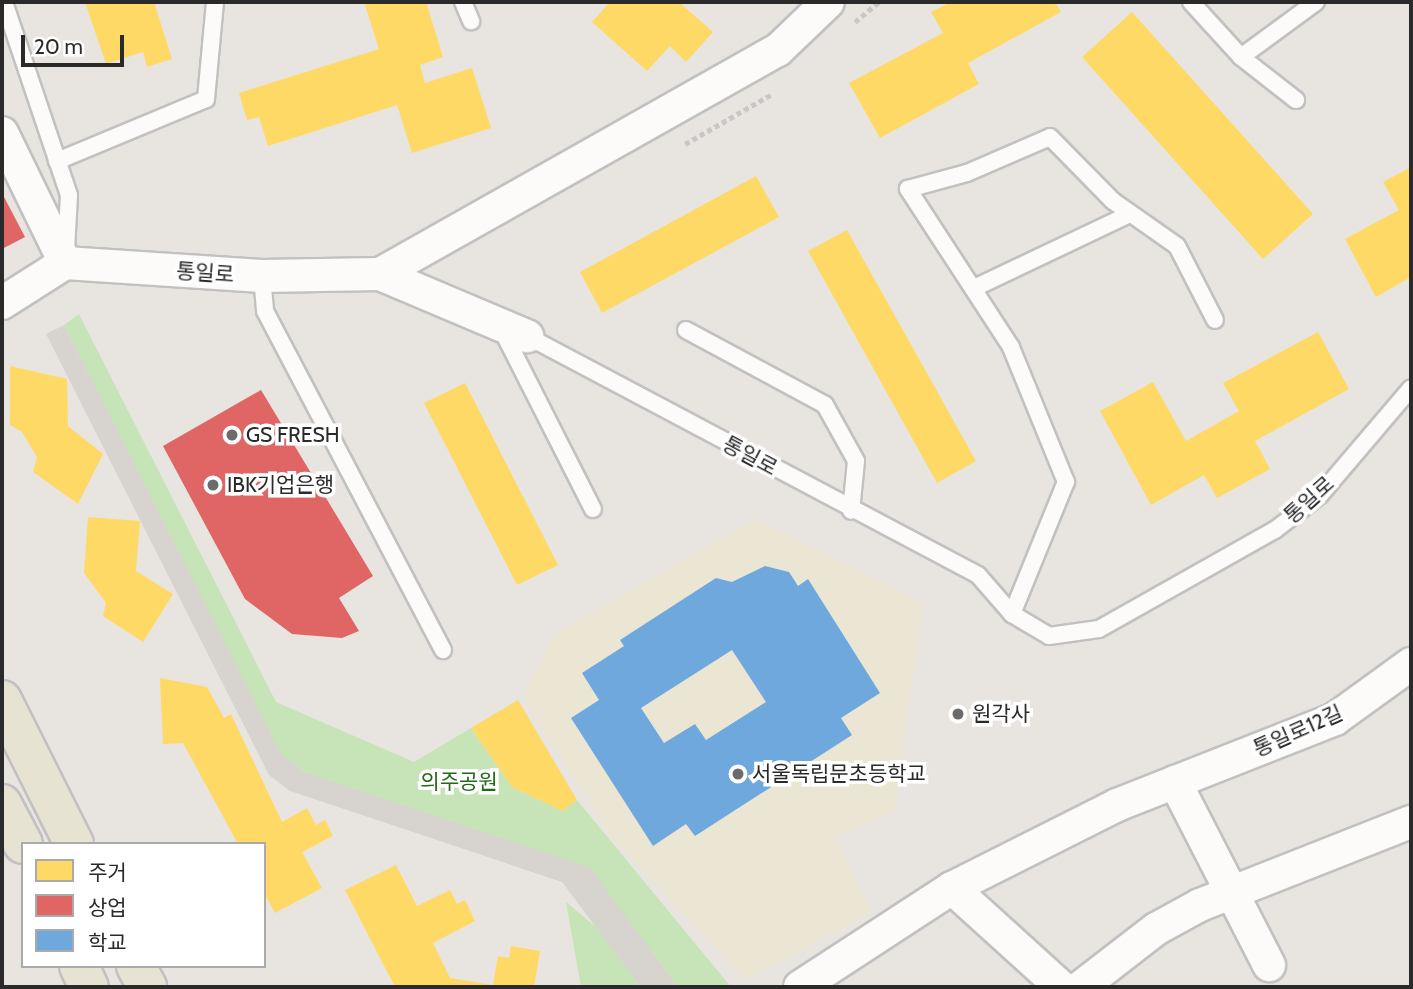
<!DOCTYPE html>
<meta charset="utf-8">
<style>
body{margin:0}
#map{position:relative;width:1413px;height:989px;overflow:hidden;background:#e8e5e0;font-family:Cabin,"Noto Sans KR",sans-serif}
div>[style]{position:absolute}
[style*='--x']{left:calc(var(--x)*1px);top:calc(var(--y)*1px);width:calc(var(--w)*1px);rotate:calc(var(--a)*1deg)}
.education>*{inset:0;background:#ebe5d4}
.green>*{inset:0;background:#c7e4b8}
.plaza>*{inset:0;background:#d7d3ce}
.homes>*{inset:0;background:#ffd966}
.shops>*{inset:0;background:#e06666}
.schools>*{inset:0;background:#6fa8dc}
.path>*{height:4.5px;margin-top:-2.25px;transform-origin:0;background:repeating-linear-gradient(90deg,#c8c7c7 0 5px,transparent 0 8.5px)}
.roads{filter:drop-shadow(2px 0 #c2c1c1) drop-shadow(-2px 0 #c2c1c1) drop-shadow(0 2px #c2c1c1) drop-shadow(0 -2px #c2c1c1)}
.service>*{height:16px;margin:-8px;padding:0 8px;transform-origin:8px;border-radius:8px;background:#fcfbfa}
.minor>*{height:32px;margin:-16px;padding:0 16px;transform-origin:16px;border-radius:16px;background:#fcfbfa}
.primary>*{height:38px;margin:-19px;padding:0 19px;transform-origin:19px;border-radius:19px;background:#e6e3d3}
.dots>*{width:19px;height:19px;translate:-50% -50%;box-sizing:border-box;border:4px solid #fff;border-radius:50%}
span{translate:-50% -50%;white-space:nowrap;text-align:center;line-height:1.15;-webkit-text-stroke:7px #fff;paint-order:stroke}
.street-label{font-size:21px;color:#2a2a2a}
.poi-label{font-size:21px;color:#2a2a2a}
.left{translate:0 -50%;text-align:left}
.park-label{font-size:21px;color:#246919}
.frame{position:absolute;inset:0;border:4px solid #2a2a2a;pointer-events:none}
.legend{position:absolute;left:21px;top:842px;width:245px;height:126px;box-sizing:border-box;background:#fff;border:2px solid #aaa;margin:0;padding:9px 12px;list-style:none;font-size:21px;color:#2a2a2a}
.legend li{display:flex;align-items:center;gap:14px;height:35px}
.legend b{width:35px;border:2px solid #aaa}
.scale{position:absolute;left:21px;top:35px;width:103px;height:32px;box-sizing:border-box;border:4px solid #2a2a2a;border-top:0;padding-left:9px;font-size:21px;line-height:24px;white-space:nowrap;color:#2a2a2a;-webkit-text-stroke:5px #fff;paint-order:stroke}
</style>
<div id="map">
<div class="education">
<div style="clip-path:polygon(755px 519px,923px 603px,895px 811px,835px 837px,871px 912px,745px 980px,611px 837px,523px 696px,554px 635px)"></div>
</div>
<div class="green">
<div style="clip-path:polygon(79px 314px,276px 702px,414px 762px,471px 728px,512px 787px,562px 811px,577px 800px,731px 987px,678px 987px,588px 867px,304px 772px,279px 752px,64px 325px)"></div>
<div style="clip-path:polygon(566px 902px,650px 972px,652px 987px,581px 987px)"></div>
</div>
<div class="plaza">
<div style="clip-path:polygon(64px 325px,280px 752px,304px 772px,589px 867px,678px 987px,641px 987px,562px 882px,290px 791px,269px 775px,46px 334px)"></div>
</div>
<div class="homes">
<div style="clip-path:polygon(85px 2px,154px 2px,172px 59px,147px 67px,143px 52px,106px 64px)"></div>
<div style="clip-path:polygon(364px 2px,426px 2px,443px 57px,420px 65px,425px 83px,472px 68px,491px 128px,412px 153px,397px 105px,268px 146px,259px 117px,247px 120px,239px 93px,379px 49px)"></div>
<div style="clip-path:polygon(610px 2px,679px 2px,713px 32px,686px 62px,670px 46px,647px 71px,592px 22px)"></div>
<div style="clip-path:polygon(951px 2px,1055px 2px,1061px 12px,968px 63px,979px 84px,880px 138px,849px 83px,943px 33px,931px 12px)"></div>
<div style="clip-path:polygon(1132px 12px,1313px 214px,1263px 259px,1082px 57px)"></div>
<div style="clip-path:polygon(1411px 167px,1411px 277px,1376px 297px,1345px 239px,1399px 210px,1383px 182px)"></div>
<div style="clip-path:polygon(756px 176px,779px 217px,602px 313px,580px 272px)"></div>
<div style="clip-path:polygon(847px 230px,976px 461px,937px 483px,808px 251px)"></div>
<div style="clip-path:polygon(1318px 332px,1349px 389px,1255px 441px,1270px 469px,1217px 498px,1204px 475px,1151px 505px,1100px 411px,1153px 382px,1186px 441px,1239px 411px,1223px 383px)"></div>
<div style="clip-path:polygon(10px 366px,67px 379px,68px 426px,103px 454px,78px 504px,33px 472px,37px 457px,22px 432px,10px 425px)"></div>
<div style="clip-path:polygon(465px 383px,558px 565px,517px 585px,424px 403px)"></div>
<div style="clip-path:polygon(88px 517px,140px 521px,136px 571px,173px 594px,143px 642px,103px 616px,106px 603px,84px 573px)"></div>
<div style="clip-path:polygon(160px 678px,207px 687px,224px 718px,231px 714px,282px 822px,307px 808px,316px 825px,325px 820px,333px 836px,302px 852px,322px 888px,275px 913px,264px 893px,264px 844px,238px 844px,183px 743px,163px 744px)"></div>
<div style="clip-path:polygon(518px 700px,577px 800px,562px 811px,512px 787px,471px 728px)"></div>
<div style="clip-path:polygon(396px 865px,417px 906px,450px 890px,457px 904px,465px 900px,475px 921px,433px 943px,450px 978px,493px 985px,498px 956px,509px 958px,511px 946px,540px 951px,534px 987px,395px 987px,345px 890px)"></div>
</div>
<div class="shops">
<div style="clip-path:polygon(2px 193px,25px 237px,2px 249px)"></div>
<div style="clip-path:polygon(261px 390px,373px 576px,339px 598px,359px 631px,342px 638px,292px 634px,245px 599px,163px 446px)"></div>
</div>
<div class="schools">
<div style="clip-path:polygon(evenodd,765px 566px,789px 572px,798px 586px,808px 579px,880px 693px,841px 718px,852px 735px,695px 836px,686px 824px,653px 846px,571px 718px,599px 700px,582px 673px,624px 646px,620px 640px,716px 578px,732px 582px,765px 566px,732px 650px,766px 702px,706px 740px,695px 724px,664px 743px,641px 708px,732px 650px)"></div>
</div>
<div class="path">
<div style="--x:855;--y:22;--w:31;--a:-40"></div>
<div style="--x:685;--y:144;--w:100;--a:-29.9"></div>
</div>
<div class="roads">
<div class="service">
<div style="--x:4;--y:2;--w:204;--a:71.4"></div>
<div style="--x:69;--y:195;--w:55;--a:93.1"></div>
<div style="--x:463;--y:2;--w:21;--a:67"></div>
<div style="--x:1191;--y:2;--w:74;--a:47.7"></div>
<div style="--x:1241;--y:57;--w:70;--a:38"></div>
<div style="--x:1241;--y:57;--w:93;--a:-36.3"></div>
<div style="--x:57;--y:161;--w:161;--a:-22.6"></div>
<div style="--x:206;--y:99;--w:97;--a:-84.7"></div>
<div style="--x:262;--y:276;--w:35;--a:85"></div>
<div style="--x:265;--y:311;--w:383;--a:62.3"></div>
<div style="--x:974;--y:288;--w:173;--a:-25.4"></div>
<div style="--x:501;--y:328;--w:203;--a:63.1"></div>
<div style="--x:686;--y:330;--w:158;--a:28.3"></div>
<div style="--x:825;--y:405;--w:64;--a:61"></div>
<div style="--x:856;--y:461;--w:50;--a:95.7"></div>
<div style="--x:527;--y:336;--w:510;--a:27.92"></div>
<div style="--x:978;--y:575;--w:52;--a:48.9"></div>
<div style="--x:1012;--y:614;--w:43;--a:30.7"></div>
<div style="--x:1049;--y:636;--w:50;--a:-8"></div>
<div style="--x:1099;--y:629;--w:202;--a:-29.4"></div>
<div style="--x:1275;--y:530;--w:57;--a:-37.9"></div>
<div style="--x:1320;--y:495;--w:140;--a:-49.6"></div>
<div style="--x:1012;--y:614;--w:143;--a:-67.8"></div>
<div style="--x:1066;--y:482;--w:146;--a:-112.2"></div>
<div style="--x:1011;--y:347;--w:189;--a:-123.1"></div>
<div style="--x:908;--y:189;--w:61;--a:-15.2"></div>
<div style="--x:967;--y:173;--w:90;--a:-23.4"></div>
<div style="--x:1050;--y:137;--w:90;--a:45.5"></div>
<div style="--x:1113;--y:201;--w:78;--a:35.1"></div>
<div style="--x:1177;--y:246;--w:83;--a:62.8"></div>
</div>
<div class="minor">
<div style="--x:2;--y:133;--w:144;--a:64.1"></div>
<div style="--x:380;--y:274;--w:457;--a:-29.4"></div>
<div style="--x:778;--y:50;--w:69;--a:-43.8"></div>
<div style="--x:2;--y:303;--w:75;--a:-32.4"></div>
<div style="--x:65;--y:263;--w:197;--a:3.8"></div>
<div style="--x:262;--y:276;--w:118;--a:-1"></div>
<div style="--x:380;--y:274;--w:160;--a:22.9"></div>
<div style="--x:1175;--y:782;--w:206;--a:62.8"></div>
<div style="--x:952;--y:888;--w:147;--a:42.2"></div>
<div style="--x:800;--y:987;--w:181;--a:-33.1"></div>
<div style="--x:952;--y:888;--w:185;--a:-26.7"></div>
<div style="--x:1117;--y:805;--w:234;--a:-21.5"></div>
<div style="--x:1335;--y:719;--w:94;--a:-35.9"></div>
<div style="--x:1081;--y:987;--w:95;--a:-37.7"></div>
<div style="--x:1156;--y:929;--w:50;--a:-28.6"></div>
<div style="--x:1200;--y:905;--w:227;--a:-21.5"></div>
</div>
<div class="primary">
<div style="--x:2;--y:700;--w:161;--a:63.4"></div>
<div style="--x:2;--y:804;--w:45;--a:62.3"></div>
<div style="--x:79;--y:966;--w:23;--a:65"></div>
<div style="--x:136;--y:966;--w:24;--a:62"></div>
</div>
</div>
<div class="dots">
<div style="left:232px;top:435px;background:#6c6b6a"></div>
<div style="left:213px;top:485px;background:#6c6b6a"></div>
<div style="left:958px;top:714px;background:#6c6b6a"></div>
<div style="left:738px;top:774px;background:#6c6b6a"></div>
</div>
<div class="street-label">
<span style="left:205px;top:273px;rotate:4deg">통일로</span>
<span style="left:750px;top:456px;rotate:28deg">통일로</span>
<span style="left:1309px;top:500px;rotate:-42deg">통일로</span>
<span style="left:1298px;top:731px;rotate:-24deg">통일로12길</span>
</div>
<div class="poi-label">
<span class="left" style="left:246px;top:435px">GS FRESH</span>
<span class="left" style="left:227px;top:485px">IBK기업은행</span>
<span class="left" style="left:972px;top:714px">원각사</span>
<span class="left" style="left:752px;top:774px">서울독립문초등학교</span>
</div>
<div class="park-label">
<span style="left:459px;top:782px">의주공원</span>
</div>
<div class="frame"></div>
<ul class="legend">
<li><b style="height:19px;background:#ffd966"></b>주거</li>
<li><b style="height:19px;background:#e06666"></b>상업</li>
<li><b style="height:19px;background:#6fa8dc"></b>학교</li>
</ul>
<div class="scale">20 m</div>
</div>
